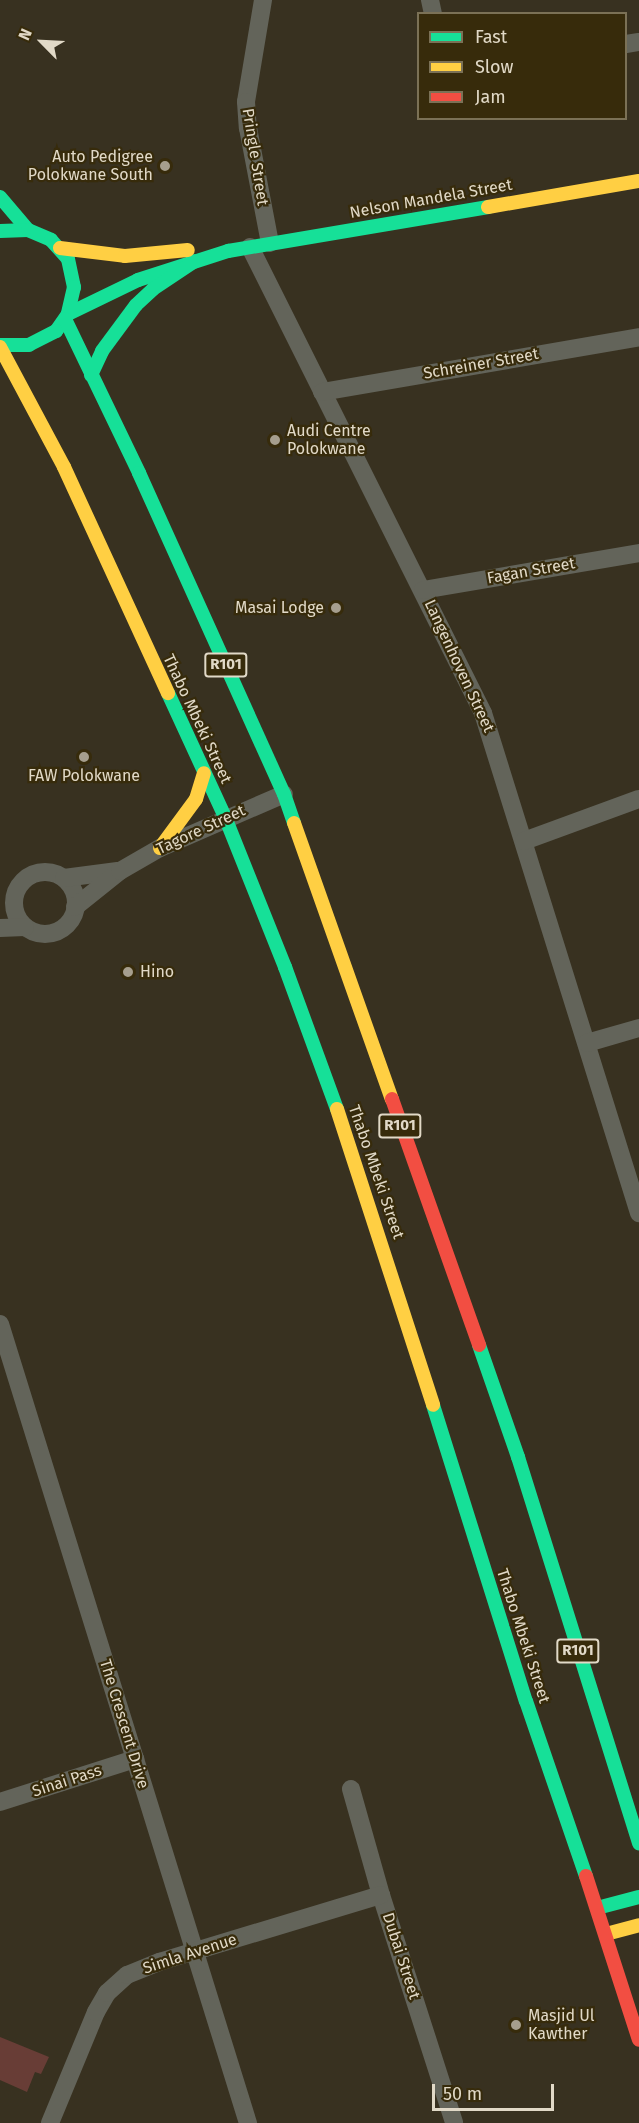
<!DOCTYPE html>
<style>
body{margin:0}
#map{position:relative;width:639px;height:2123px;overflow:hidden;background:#383120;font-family:"Fira Sans",sans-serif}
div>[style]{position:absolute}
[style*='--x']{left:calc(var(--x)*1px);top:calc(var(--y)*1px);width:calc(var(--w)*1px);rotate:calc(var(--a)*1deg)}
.green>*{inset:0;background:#683d36}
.street>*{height:18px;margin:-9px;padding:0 9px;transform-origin:9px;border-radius:9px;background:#63645a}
.street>.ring{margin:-9px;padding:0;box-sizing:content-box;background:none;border:18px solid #63645a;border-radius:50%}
.fast>*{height:14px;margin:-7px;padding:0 7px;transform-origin:7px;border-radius:7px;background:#16e098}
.slow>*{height:14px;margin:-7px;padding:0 7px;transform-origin:7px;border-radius:7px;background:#ffcf43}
.jam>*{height:14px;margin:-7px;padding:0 7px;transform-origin:7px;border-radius:7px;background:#f24e42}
.dots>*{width:16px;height:16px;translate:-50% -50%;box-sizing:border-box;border:3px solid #372b0b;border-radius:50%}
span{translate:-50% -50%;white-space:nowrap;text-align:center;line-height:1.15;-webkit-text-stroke:4.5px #372b0b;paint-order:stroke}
.shield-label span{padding:2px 4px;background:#372b0b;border:2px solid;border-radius:4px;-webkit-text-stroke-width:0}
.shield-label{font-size:15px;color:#e1d9c7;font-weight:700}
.poi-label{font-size:16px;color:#e1d9c7}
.right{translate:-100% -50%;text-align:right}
.left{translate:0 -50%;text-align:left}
.street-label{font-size:16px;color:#e1d9c7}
.legend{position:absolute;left:417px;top:12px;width:210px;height:108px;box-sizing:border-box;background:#372b0b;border:2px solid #7b7156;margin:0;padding:8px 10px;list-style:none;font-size:18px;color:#e1d9c7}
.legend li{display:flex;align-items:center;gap:12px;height:30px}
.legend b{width:30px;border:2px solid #7b7156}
.north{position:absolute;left:12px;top:12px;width:60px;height:60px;-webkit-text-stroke:4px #372b0b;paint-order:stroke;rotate:294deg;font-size:16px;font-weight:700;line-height:24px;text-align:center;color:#e1d9c7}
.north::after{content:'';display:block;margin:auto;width:21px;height:27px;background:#e1d9c7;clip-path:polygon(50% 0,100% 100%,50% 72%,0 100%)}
.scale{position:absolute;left:432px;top:2084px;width:122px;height:27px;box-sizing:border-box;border:3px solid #e1d9c7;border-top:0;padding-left:8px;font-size:18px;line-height:21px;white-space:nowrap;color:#e1d9c7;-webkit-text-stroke:4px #372b0b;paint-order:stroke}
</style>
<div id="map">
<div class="green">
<div style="clip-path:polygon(0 2037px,49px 2057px,41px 2074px,35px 2072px,27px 2092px,0 2080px)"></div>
</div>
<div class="street">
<div style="--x:263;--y:0;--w:103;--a:99.5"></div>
<div style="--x:246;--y:102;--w:26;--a:86"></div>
<div style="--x:248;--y:128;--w:117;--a:79.2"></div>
<div style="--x:430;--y:0;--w:14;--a:78"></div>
<div style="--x:626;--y:44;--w:13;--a:-9"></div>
<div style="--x:250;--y:247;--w:521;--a:63.43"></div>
<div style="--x:483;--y:713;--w:524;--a:72.67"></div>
<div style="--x:322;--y:392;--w:322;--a:-9.8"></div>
<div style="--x:423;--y:590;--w:219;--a:-9.7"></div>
<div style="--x:524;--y:841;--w:122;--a:-20.1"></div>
<div class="ring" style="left:14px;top:872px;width:44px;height:44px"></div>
<div style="--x:64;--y:878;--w:54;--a:-7.4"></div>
<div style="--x:75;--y:907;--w:58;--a:-38.7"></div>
<div style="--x:120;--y:871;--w:46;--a:-29.9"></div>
<div style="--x:160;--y:848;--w:135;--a:-23.5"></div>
<div style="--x:0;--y:928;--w:25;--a:-2"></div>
<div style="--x:587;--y:1043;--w:54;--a:-16.1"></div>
<div style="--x:0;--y:1324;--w:837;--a:72.76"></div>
<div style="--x:351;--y:1789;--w:110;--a:74.2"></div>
<div style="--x:381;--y:1895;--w:239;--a:72.2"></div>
<div style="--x:0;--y:1802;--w:142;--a:-17.7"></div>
<div style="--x:50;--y:2123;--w:120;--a:-67.5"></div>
<div style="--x:96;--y:2012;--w:22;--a:-60"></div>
<div style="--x:107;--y:1993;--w:27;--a:-42"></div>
<div style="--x:127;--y:1975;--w:35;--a:-22"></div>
<div style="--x:159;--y:1962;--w:232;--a:-16.8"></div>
</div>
<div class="fast">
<div style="--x:0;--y:197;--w:43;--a:49.7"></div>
<div style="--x:0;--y:231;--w:28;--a:-2"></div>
<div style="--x:28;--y:230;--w:25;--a:23"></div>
<div style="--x:51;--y:240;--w:25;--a:48"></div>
<div style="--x:68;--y:259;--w:29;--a:78"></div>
<div style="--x:74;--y:287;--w:28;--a:103"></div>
<div style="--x:68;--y:314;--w:21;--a:125"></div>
<div style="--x:56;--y:331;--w:30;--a:153"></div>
<div style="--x:29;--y:345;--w:29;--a:180"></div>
<div style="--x:68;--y:314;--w:78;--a:-25.9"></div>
<div style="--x:138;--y:280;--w:95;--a:-17.9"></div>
<div style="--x:228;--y:251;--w:264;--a:-9.6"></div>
<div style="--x:65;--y:319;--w:171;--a:64.3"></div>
<div style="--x:139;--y:473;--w:352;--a:65.7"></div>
<div style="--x:284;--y:794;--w:31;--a:71"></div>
<div style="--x:91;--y:375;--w:26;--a:-65"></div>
<div style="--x:102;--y:351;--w:57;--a:-53.5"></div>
<div style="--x:136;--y:305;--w:23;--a:-43"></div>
<div style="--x:153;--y:289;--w:50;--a:-33.7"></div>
<div style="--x:168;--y:693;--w:136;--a:65.3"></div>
<div style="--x:225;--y:817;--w:162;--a:68.2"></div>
<div style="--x:285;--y:967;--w:151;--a:69.9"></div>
<div style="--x:479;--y:1345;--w:119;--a:70.8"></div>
<div style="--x:518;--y:1457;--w:405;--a:72.6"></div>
<div style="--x:433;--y:1405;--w:310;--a:72.6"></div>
<div style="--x:526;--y:1701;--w:185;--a:71.1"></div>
<div style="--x:597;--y:1908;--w:43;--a:-14.7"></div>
</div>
<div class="slow">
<div style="--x:488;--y:207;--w:153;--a:-9.8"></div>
<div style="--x:60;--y:248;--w:65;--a:7"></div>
<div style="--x:125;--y:256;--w:63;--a:-5.4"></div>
<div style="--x:0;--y:347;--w:136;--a:61.9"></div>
<div style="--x:64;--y:467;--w:249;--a:65.3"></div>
<div style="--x:294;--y:823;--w:293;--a:70.5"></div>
<div style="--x:160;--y:848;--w:61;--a:-53.7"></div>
<div style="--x:196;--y:799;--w:27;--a:-73"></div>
<div style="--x:337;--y:1109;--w:311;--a:72"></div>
<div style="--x:606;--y:1934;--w:34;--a:-15"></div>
</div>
<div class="jam">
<div style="--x:392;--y:1099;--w:261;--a:70.5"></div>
<div style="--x:586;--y:1876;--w:172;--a:72.1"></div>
</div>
<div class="dots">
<div style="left:165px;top:166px;background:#a69e8d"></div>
<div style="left:275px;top:440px;background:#a69e8d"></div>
<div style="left:336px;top:608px;background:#a69e8d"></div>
<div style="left:84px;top:757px;background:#a69e8d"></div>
<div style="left:128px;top:972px;background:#a69e8d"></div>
<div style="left:516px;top:2025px;background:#a69e8d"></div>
</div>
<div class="shield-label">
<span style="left:226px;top:665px">R101</span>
<span style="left:400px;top:1126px">R101</span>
<span style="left:578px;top:1651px">R101</span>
</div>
<div class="poi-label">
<span class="right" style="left:153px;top:166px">Auto Pedigree<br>Polokwane South</span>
<span class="left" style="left:287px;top:440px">Audi Centre<br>Polokwane</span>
<span class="right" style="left:324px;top:608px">Masai Lodge</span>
<span style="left:84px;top:776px">FAW Polokwane</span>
<span class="left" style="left:140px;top:972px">Hino</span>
<span class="left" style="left:528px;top:2025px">Masjid Ul<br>Kawther</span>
</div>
<div class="street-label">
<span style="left:255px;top:157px;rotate:81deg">Pringle Street</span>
<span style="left:431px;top:199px;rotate:-10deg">Nelson Mandela Street</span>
<span style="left:481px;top:364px;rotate:-10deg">Schreiner Street</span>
<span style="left:531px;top:571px;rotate:-10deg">Fagan Street</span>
<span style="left:459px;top:666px;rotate:65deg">Langenhoven Street</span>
<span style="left:197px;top:719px;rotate:65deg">Thabo Mbeki Street</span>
<span style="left:201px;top:830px;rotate:-25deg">Tagore Street</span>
<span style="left:376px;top:1172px;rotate:71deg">Thabo Mbeki Street</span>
<span style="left:523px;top:1636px;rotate:72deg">Thabo Mbeki Street</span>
<span style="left:124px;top:1724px;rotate:73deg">The Crescent Drive</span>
<span style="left:67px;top:1781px;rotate:-18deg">Sinai Pass</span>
<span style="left:190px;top:1954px;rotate:-18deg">Simla Avenue</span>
<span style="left:401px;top:1956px;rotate:72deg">Dubai Street</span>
</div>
<ul class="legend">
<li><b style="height:8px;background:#16e098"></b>Fast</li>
<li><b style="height:8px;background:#ffcf43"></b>Slow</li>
<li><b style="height:8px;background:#f24e42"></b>Jam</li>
</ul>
<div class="north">N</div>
<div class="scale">50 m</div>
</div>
